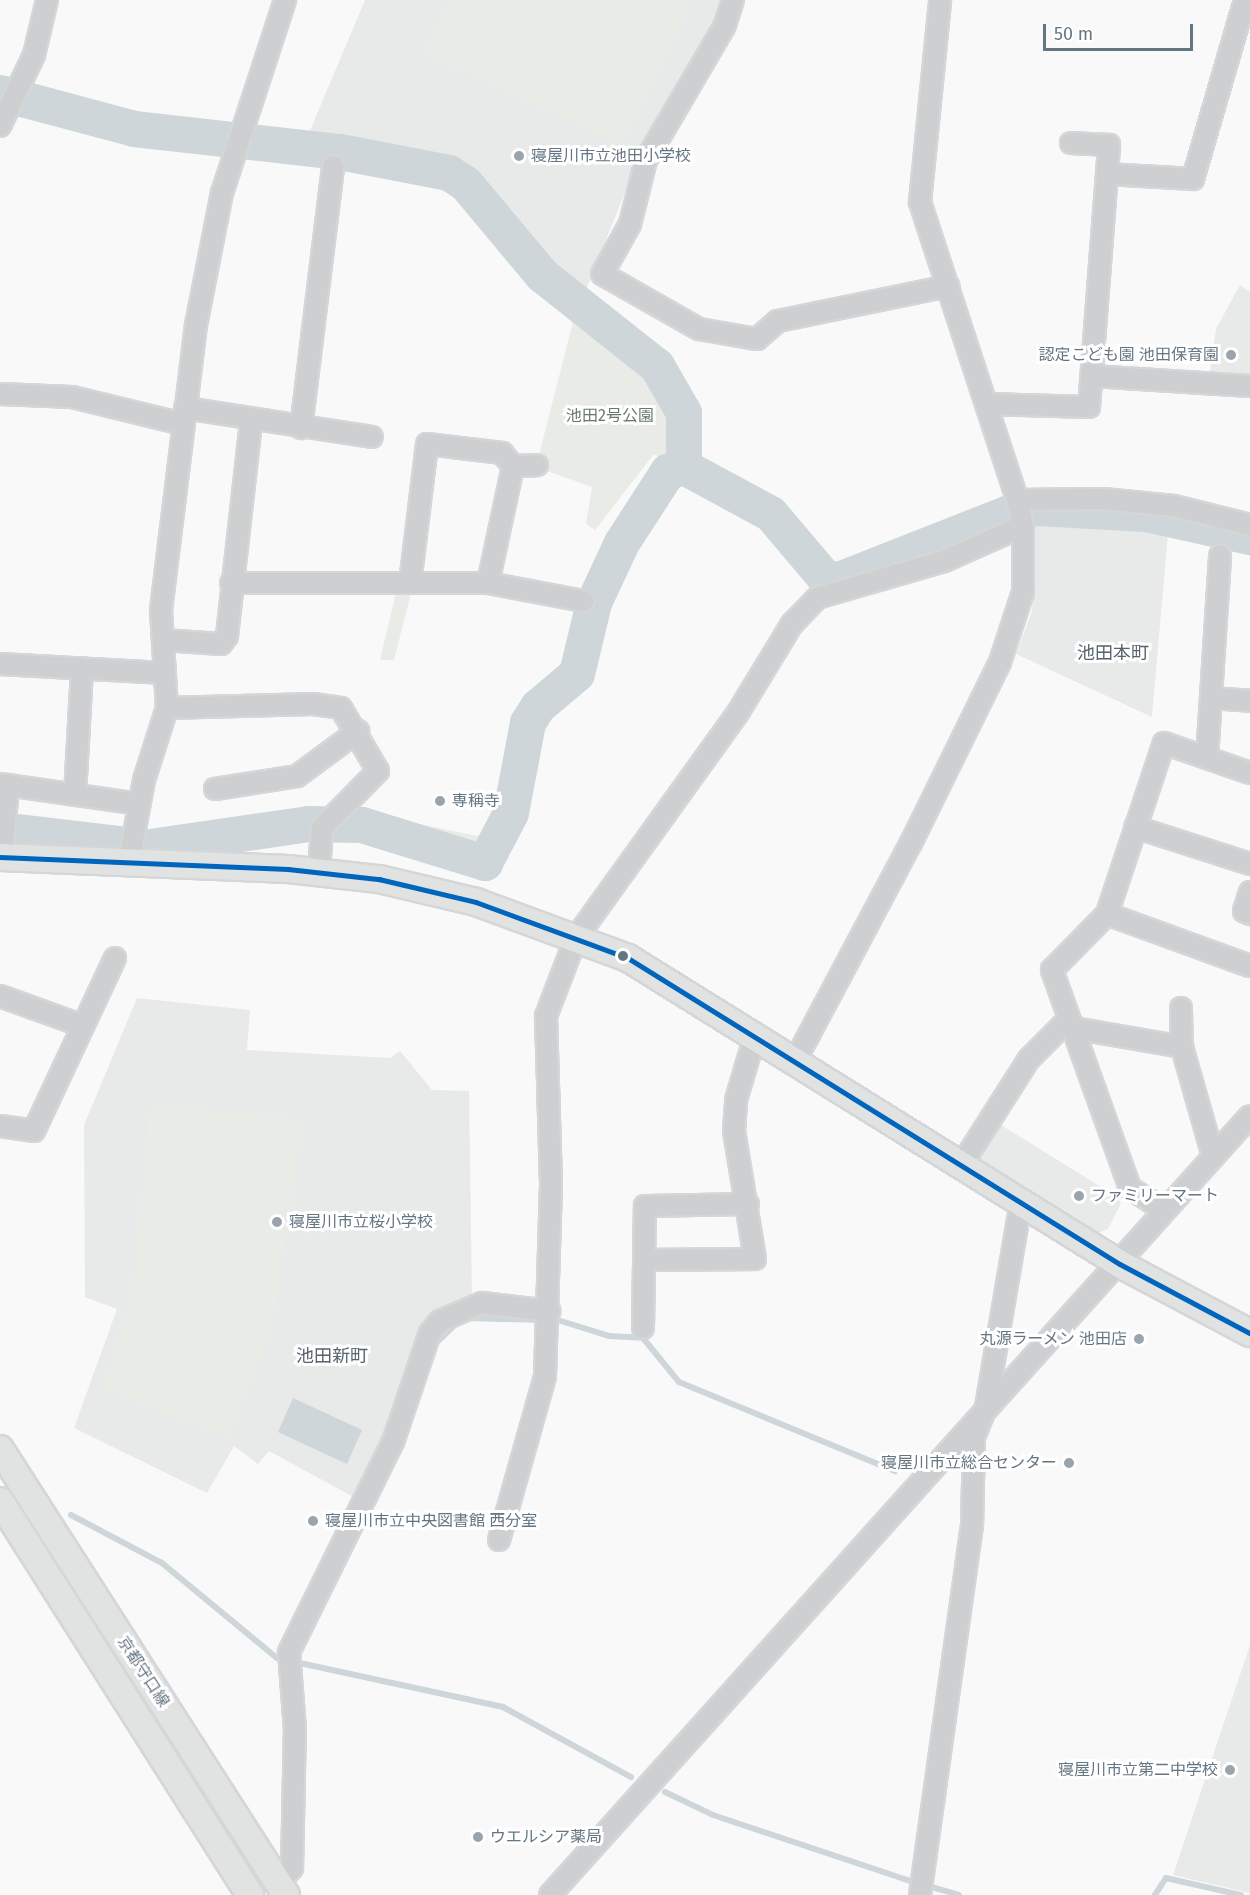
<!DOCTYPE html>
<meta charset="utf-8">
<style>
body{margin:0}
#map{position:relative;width:1250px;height:1895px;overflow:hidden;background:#f9f9f9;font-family:"Fira Sans","Noto Sans JP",sans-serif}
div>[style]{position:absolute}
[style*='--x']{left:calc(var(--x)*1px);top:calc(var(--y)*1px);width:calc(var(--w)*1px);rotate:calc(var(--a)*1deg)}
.built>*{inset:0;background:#e8e9e9}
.green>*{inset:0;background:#e8ebe6}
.water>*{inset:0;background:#ced6d9}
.stream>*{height:6px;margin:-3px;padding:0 3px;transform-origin:3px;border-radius:3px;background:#ced6d9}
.river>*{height:36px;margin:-18px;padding:0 18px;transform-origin:18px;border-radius:18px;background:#ced6d9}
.roads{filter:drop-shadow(2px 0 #d5d6d7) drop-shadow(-2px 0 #d5d6d7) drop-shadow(0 2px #d5d6d7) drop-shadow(0 -2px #d5d6d7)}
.minor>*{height:20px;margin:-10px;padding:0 10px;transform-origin:10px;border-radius:10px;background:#cecfd0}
.major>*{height:26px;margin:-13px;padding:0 13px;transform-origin:13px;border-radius:13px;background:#e1e2e2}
.bus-1>*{height:4.5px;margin:-2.25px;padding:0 2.25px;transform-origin:2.25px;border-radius:2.25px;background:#0065bd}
.dots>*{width:16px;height:16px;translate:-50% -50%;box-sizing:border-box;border:3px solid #fff;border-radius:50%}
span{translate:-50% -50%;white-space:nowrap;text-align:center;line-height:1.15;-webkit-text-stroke:6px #fff;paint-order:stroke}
.poi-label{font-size:16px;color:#657683}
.left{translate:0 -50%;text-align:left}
.right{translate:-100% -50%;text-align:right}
.park-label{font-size:16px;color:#687a64}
.street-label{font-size:16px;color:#657683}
.neighbourhood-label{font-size:18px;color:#57646e}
.scale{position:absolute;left:1043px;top:24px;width:150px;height:27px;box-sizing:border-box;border:3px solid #657683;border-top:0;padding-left:8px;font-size:18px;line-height:21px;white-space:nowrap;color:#657683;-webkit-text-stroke:4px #fff;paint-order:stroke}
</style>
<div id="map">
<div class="built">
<div style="clip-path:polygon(365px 0,722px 0,698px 65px,643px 147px,582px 300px,548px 274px,472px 185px,448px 168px,306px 140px)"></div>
<div style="clip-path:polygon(1240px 285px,1250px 292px,1250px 381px,1209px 380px,1216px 329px)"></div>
<div style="clip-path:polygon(1053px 511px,1169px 521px,1152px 717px,1016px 654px,1032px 611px,1034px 566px,1027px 516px)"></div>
<div style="clip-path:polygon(137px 998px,250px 1010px,247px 1050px,390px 1058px,400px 1051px,432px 1090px,469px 1091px,472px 1298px,433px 1319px,359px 1500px,269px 1451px,258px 1464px,234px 1446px,207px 1493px,74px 1428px,117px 1309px,85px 1297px,84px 1125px)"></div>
<div style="clip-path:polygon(996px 1122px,1114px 1195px,1121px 1203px,1108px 1229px,1096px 1234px,977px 1161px,976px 1153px)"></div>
<div style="clip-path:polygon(1250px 1645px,1250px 1893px,1173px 1875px)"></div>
</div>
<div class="green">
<div style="clip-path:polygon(449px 0,687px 0,692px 3px,624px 145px,421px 53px)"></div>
<div style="clip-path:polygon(576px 310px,648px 364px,681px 421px,670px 464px,654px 454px,595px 530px,586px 524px,592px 487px,536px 467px)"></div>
<div style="clip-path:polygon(397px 589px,412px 589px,394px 660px,380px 660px)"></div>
<div style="clip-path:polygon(395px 819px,492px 839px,482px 858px,392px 832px)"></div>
<div style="clip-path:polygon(150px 1104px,304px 1119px,271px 1333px,229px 1438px,102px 1389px,132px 1289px)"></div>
</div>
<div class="water">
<div style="clip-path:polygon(293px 1398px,362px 1430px,347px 1464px,278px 1432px)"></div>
</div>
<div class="stream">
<div style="--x:467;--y:1318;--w:77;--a:1.5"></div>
<div style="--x:558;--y:1320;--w:53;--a:17.4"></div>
<div style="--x:609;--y:1336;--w:34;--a:3"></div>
<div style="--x:643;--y:1338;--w:57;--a:50.7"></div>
<div style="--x:679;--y:1382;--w:234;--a:22.4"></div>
<div style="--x:433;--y:1346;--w:35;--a:-44"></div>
<div style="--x:71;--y:1515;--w:103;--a:27.8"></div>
<div style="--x:162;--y:1563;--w:149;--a:39.6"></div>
<div style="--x:295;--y:1662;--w:213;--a:12.2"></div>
<div style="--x:503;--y:1707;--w:146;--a:28.7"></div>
<div style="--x:665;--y:1792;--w:53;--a:25.6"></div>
<div style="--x:713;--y:1815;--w:208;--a:18.5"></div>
<div style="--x:928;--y:1886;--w:32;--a:16"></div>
<div style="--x:1155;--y:1895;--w:20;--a:-57"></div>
<div style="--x:1166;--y:1878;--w:77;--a:12.8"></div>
</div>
<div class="river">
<div style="--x:0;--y:93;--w:139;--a:15"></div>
<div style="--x:134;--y:129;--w:207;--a:6.4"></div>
<div style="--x:340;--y:152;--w:111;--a:10.9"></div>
<div style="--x:449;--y:173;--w:20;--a:33"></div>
<div style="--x:466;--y:184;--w:119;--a:50.1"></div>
<div style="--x:542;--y:275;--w:147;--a:38.4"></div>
<div style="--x:657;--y:366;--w:54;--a:60.1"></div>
<div style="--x:684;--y:413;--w:54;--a:90"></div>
<div style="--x:684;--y:467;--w:99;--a:28.4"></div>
<div style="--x:771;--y:514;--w:84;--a:49.8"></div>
<div style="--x:825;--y:578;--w:14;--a:8"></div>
<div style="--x:839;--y:580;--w:183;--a:-21.5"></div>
<div style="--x:1009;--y:513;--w:29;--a:-10"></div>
<div style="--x:1038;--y:508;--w:108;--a:3.2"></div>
<div style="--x:1146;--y:514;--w:107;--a:12.5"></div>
<div style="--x:0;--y:830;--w:121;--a:6.7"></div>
<div style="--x:150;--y:847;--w:161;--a:-8.2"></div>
<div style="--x:309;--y:824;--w:53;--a:1.1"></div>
<div style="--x:362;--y:825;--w:129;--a:17.2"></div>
<div style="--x:485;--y:863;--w:56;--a:-62.5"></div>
<div style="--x:511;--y:813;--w:92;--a:-79.3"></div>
<div style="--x:528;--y:723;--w:19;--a:-58"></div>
<div style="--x:538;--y:707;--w:51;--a:-40.2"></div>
<div style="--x:577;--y:674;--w:73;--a:-76.5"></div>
<div style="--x:594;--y:603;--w:66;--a:-65"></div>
<div style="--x:622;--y:543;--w:85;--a:-57.1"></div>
<div style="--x:668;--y:472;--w:17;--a:-17"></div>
</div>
<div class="roads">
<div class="minor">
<div style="--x:733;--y:0;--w:28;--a:108"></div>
<div style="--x:724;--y:27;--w:154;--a:120.4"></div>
<div style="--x:646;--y:160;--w:66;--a:104"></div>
<div style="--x:630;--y:224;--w:57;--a:119.2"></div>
<div style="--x:602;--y:274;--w:112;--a:29.6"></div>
<div style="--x:699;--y:329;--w:59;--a:9.8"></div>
<div style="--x:757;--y:339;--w:28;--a:-41"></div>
<div style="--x:778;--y:321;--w:174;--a:-11.6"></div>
<div style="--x:0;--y:126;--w:79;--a:-64.4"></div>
<div style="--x:34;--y:55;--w:57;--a:-76.7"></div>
<div style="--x:1107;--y:174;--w:86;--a:3.3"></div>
<div style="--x:1193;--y:179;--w:186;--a:-73.8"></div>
<div style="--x:1092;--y:376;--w:158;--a:3.6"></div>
<div style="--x:0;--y:394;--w:72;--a:2.4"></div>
<div style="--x:72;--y:397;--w:114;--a:13.7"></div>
<div style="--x:987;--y:404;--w:102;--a:1.7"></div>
<div style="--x:1089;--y:407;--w:263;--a:-85.6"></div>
<div style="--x:1109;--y:145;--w:38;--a:-177"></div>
<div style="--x:185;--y:408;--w:189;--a:8.8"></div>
<div style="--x:301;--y:428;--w:264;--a:-83"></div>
<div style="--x:1017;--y:500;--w:86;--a:-0.7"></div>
<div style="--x:1103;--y:499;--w:71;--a:5.6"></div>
<div style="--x:1174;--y:506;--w:78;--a:14"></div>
<div style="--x:231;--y:583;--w:257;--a:0"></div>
<div style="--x:488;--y:583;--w:97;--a:10.7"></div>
<div style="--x:410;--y:583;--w:140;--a:-83"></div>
<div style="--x:427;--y:444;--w:76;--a:6.8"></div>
<div style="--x:502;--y:453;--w:17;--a:50"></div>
<div style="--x:513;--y:466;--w:24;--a:-2"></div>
<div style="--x:488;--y:583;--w:120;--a:-77.9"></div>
<div style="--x:163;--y:640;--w:58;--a:3.9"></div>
<div style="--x:221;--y:644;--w:10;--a:-53"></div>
<div style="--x:227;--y:636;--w:215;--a:-83.6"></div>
<div style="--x:0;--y:664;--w:165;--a:3.1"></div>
<div style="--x:1211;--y:698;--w:39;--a:4"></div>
<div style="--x:167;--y:708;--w:146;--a:-1.6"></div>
<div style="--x:313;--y:704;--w:28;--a:8"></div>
<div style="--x:341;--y:708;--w:73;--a:59.6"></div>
<div style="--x:378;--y:771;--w:80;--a:134.5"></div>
<div style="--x:322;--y:828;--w:44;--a:93.9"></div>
<div style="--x:1207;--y:758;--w:203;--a:-86.3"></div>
<div style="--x:0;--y:784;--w:140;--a:8.2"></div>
<div style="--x:215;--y:789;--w:83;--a:-9"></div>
<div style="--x:297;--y:776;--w:76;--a:-36.4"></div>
<div style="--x:75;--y:795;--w:127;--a:-86.8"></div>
<div style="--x:1135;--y:827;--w:121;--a:17.8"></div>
<div style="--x:2;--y:857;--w:72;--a:-85.2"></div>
<div style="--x:129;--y:861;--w:82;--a:-79.5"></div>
<div style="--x:144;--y:780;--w:76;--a:-72.3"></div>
<div style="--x:167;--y:708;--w:98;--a:-93.5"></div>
<div style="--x:161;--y:610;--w:287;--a:-83"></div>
<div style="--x:196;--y:325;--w:135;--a:-78.9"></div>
<div style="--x:222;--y:193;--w:203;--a:-71.9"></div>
<div style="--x:1250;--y:892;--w:20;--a:108"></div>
<div style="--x:1244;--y:911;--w:7;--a:27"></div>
<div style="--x:1107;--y:914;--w:152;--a:20"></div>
<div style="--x:0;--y:996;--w:88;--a:19.9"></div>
<div style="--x:1181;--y:1008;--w:39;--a:89"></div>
<div style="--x:1182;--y:1047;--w:113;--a:74.1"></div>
<div style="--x:796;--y:1059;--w:245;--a:-62"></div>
<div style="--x:911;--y:843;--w:202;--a:-63.8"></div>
<div style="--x:1000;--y:662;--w:74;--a:-71.8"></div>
<div style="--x:1023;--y:592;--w:66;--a:-90"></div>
<div style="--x:1023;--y:526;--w:25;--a:-102"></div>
<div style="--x:1018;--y:502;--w:316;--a:-108.1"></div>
<div style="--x:920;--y:202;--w:203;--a:-84.3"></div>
<div style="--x:0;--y:1126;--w:34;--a:8"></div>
<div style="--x:34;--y:1131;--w:191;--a:-64.9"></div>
<div style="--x:962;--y:1164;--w:125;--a:-57.5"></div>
<div style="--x:1029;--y:1059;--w:47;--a:-45"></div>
<div style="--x:1062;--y:1026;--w:122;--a:9.9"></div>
<div style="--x:1164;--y:1210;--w:40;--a:-147.1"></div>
<div style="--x:1130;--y:1188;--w:232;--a:-109.7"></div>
<div style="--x:1052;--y:970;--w:78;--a:-45.5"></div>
<div style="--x:1107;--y:914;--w:180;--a:-71.6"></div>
<div style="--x:1164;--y:743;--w:91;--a:19.2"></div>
<div style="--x:646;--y:1260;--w:109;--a:-0.5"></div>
<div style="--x:755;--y:1259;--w:130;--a:-99.3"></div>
<div style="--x:734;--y:1131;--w:31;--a:-86"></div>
<div style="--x:736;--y:1100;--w:67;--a:-73.5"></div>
<div style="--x:643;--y:1328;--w:122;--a:-89.1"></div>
<div style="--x:645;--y:1206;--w:103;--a:-1.1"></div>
<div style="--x:499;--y:1540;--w:170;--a:-74.3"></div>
<div style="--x:545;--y:1376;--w:192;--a:-88.2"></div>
<div style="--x:551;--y:1184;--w:168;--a:-91.7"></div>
<div style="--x:546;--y:1016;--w:84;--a:-69"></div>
<div style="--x:576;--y:938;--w:279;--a:-54.3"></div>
<div style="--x:739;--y:711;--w:102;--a:-58.7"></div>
<div style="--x:792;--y:624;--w:36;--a:-46"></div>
<div style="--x:817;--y:598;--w:132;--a:-16.2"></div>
<div style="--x:944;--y:561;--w:86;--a:-23.9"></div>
<div style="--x:278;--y:1883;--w:21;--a:-47"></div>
<div style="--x:292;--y:1868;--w:138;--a:-88.8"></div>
<div style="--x:295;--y:1730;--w:78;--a:-94.4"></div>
<div style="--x:289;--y:1652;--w:234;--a:-63.7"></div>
<div style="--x:393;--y:1442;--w:115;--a:-71.3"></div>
<div style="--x:430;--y:1333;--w:16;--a:-50"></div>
<div style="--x:440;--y:1321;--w:46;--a:-23.2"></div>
<div style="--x:482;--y:1303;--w:68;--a:6.7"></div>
<div style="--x:550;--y:1895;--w:1047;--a:-48.06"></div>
<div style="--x:920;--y:1895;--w:372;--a:-82"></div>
<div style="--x:972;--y:1527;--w:90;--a:-88.7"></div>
<div style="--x:974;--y:1437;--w:32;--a:-68"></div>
<div style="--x:986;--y:1407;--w:207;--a:-80.3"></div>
</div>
<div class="major">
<div style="--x:0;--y:857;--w:288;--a:2.4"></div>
<div style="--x:288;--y:869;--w:92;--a:6.3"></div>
<div style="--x:379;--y:879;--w:100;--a:13.3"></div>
<div style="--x:476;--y:902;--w:162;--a:20.2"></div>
<div style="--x:628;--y:958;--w:579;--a:31.88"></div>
<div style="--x:1120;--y:1264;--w:147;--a:28"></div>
<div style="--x:0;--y:1449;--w:530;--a:57.33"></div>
<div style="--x:0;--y:1501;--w:467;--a:57.6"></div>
</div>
</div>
<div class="bus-1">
<div style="--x:0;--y:857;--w:288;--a:2.4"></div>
<div style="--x:288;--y:869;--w:92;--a:6.3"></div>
<div style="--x:379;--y:879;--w:100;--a:13.3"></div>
<div style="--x:476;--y:902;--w:162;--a:20.2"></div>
<div style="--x:628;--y:958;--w:579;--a:31.88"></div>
<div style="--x:1120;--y:1264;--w:147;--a:28"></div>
</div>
<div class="dots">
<div style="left:519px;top:156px;background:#99a4ac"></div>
<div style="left:1231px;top:355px;background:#99a4ac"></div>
<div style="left:440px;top:801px;background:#99a4ac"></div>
<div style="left:623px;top:956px;background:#657683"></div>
<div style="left:1079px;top:1196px;background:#99a4ac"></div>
<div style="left:277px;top:1222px;background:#99a4ac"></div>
<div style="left:1139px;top:1339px;background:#99a4ac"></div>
<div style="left:1069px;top:1463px;background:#99a4ac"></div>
<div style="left:313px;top:1521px;background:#99a4ac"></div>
<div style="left:1230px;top:1770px;background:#99a4ac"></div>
<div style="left:478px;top:1837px;background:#99a4ac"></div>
</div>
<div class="poi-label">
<span class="left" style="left:531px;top:156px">寝屋川市立池田小学校</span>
<span class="right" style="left:1219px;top:355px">認定こども園 池田保育園</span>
<span class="left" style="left:452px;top:801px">専稱寺</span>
<span class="left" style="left:1091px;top:1196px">ファミリーマート</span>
<span class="left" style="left:289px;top:1222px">寝屋川市立桜小学校</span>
<span class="right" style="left:1127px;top:1339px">丸源ラーメン 池田店</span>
<span class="right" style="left:1057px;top:1463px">寝屋川市立総合センター</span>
<span class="left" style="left:325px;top:1521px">寝屋川市立中央図書館 西分室</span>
<span class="right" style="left:1218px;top:1770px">寝屋川市立第二中学校</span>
<span class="left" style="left:490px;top:1837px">ウエルシア薬局</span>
</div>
<div class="park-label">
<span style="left:610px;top:416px">池田2号公園</span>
</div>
<div class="street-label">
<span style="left:143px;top:1672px;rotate:57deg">京都守口線</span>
</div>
<div class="neighbourhood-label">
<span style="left:1113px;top:653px">池田本町</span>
<span style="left:332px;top:1356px">池田新町</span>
</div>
<div class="scale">50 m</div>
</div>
